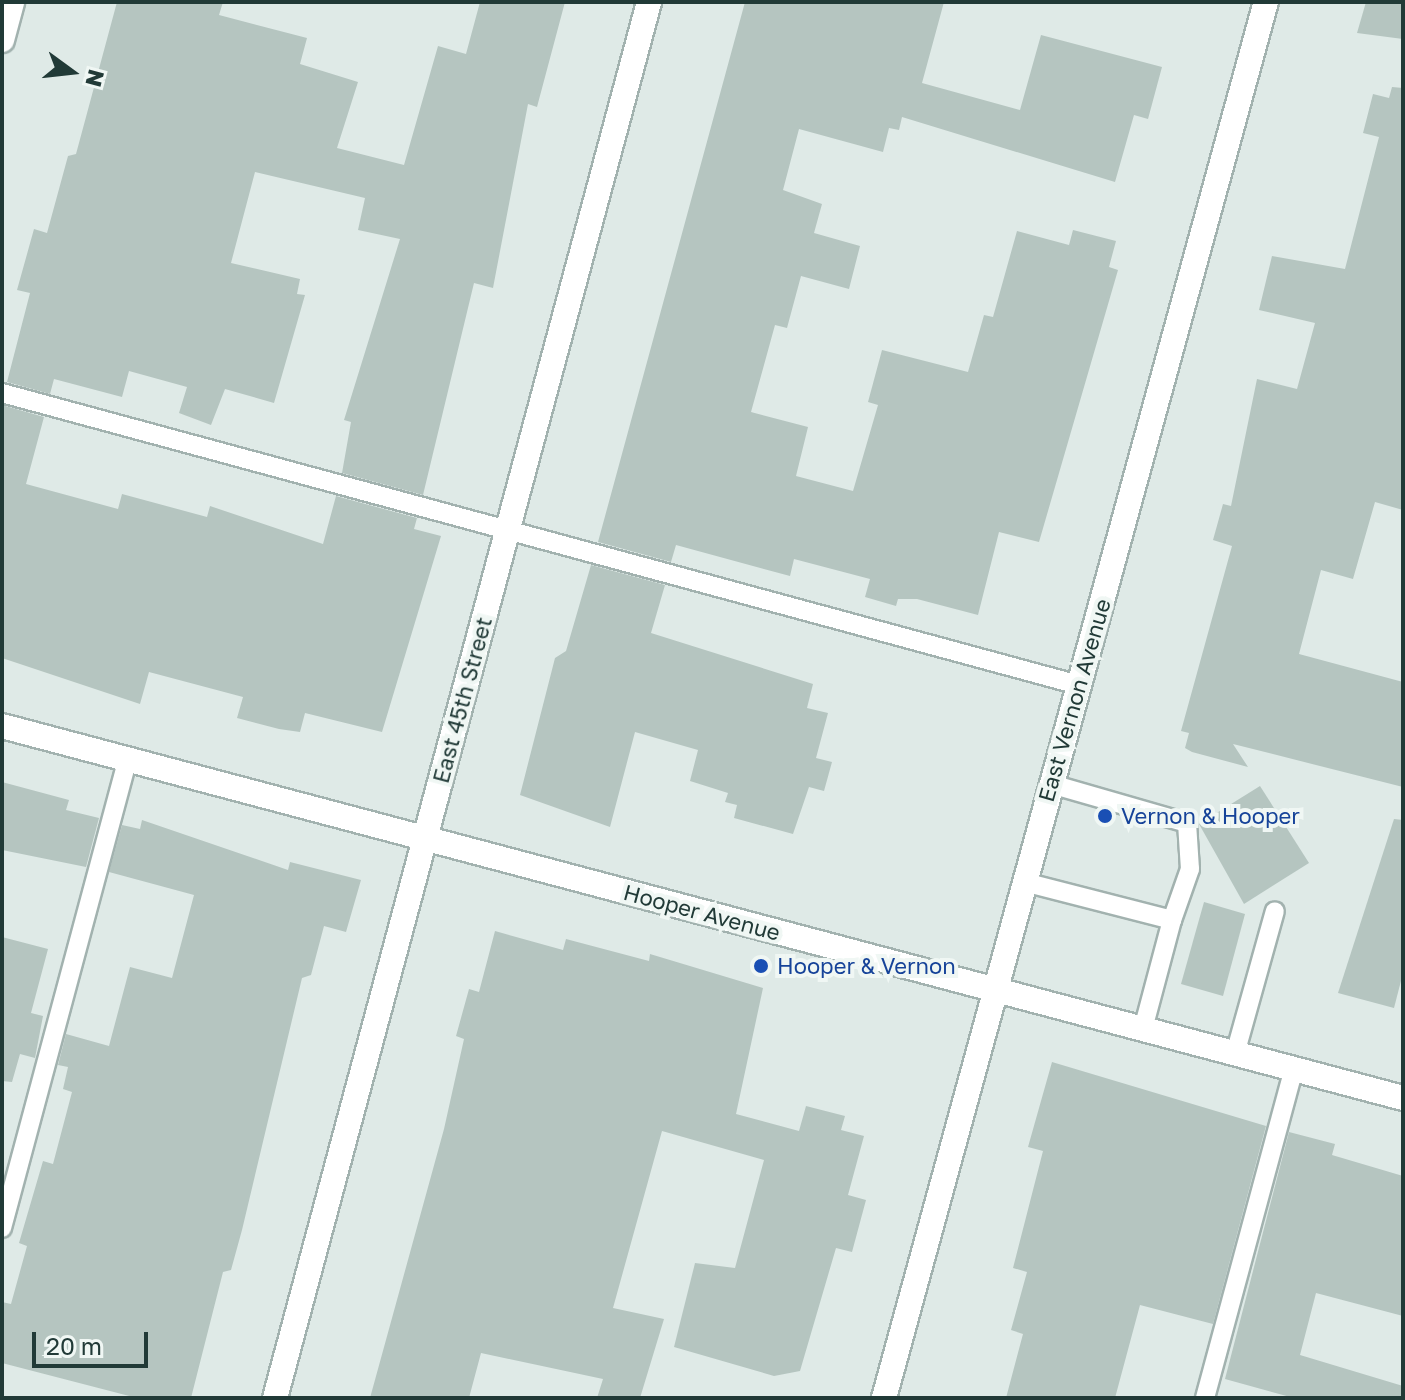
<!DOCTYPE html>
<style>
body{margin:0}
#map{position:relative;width:1405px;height:1400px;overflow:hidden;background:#dfeae7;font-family:"Golos Text",sans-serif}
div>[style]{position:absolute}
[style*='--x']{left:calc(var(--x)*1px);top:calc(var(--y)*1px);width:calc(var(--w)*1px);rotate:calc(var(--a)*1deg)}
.building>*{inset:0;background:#b5c5c0}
.roads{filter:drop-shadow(2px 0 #a2b2af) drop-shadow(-2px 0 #a2b2af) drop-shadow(0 2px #a2b2af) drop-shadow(0 -2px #a2b2af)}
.lane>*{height:18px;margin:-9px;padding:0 9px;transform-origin:9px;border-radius:9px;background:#fff}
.street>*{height:24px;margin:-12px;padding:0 12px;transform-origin:12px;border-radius:12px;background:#fff}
.secondary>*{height:24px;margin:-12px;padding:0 12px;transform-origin:12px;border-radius:12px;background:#fff}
.dots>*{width:22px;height:22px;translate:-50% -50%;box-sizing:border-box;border:4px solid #f0f7f4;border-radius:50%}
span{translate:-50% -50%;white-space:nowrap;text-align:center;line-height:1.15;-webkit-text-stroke:8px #f0f7f4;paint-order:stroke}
.street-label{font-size:22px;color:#213a37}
.transit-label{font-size:22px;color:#164399}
.left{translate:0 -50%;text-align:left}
.frame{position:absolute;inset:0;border:4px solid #213a37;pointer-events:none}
.north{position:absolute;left:32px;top:32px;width:80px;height:80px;-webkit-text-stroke:6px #f0f7f4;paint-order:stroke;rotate:105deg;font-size:22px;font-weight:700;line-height:32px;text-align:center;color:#213a37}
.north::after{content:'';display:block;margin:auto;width:28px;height:36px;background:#213a37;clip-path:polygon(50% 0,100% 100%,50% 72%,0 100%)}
.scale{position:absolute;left:32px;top:1332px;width:116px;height:36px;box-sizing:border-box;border:4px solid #213a37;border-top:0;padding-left:10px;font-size:24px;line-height:28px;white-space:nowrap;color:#213a37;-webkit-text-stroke:6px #f0f7f4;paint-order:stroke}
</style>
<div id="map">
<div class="building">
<div style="clip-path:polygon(117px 2px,223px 2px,219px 15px,307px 38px,300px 64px,358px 82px,337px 148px,404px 165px,438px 46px,466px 54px,480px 2px,565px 2px,537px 107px,528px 104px,493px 288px,474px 283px,423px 495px,342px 473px,351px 422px,344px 420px,400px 239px,358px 230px,365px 198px,255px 172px,231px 263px,300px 279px,297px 294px,305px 295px,274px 403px,225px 389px,211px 425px,179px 413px,187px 387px,129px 371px,122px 397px,54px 379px,50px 394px,7px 382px,30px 293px,17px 290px,34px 229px,47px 233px,68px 156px,76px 154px)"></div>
<div style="clip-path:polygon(745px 2px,944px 2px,922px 83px,1020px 110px,1041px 35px,1162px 67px,1148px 119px,1134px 115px,1115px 182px,902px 117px,899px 130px,889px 128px,883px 152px,799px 129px,783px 190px,822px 204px,814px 233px,860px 246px,849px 289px,801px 276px,787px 328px,775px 325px,751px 412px,808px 427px,796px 476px,853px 491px,878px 405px,868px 402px,882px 350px,968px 372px,984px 315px,993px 317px,1017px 231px,1069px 245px,1073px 230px,1116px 241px,1109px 267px,1118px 270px,1039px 542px,999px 532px,978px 615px,917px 599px,898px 599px,896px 606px,865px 597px,870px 579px,794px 559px,790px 576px,676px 545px,671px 562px,598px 542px)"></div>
<div style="clip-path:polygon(1366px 2px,1403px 2px,1403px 39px,1357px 33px)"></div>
<div style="clip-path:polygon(1392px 87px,1403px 88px,1403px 510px,1375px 502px,1353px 579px,1321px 570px,1299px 654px,1403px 682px,1403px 787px,1233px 744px,1248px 767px,1192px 752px,1185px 748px,1189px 733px,1181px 731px,1232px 546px,1213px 540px,1223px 504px,1231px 506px,1257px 379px,1297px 389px,1315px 323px,1259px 310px,1272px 256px,1345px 269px,1379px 137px,1363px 133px,1373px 94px,1389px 98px)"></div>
<div style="clip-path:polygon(2px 405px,44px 417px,26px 484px,118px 509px,122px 494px,207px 517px,210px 506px,323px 544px,336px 496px,417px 518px,414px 529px,441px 536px,382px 732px,305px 713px,300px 732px,279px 729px,237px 718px,243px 697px,149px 672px,140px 704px,2px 658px)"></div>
<div style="clip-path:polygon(591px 565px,665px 585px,651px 633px,813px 684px,807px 708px,828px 713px,816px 758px,832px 762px,824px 791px,809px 787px,793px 834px,734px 818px,737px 805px,725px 802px,728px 793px,690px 781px,698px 750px,635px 732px,610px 827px,520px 795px,555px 658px,566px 651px)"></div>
<div style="clip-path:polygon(2px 782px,69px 800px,66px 810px,99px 818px,86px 867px,2px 850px)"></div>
<div style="clip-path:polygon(1260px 786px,1309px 863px,1244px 904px,1199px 824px)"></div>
<div style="clip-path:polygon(1394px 819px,1403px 820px,1403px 973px,1394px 1008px,1338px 993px)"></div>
<div style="clip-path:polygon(142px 820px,288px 870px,290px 862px,361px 880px,346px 932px,324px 926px,311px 975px,302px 978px,242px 1230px,231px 1270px,223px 1272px,191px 1398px,137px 1398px,2px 1363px,2px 1302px,11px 1304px,27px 1246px,19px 1243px,43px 1161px,53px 1164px,72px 1092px,63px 1089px,68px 1067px,58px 1065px,66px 1034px,109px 1046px,130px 967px,172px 978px,194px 895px,109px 872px,122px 825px,140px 829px)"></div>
<div style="clip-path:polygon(1204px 902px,1245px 914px,1223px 996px,1181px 984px)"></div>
<div style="clip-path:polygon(495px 931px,563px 950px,566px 939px,649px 961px,650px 954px,763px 988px,736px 1114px,799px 1131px,806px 1106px,845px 1116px,841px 1130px,864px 1136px,848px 1195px,866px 1200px,852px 1252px,836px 1248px,800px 1371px,774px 1376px,674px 1347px,695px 1263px,735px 1268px,764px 1160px,662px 1131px,613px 1308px,664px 1319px,640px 1398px,597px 1398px,603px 1379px,481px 1353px,469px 1398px,370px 1398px,444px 1129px,464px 1039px,456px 1036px,469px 989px,479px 992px)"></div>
<div style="clip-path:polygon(2px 937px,48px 949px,31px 1013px,43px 1016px,35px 1058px,20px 1054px,12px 1082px,2px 1081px)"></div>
<div style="clip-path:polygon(1052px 1062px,1266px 1126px,1213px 1324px,1140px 1305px,1115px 1398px,1006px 1398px,1023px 1334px,1011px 1330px,1027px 1272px,1013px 1268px,1043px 1151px,1028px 1147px)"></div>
<div style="clip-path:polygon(1289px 1132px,1335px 1144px,1332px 1155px,1403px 1176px,1403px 1316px,1316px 1293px,1300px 1355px,1403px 1386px,1403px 1398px,1294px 1398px,1225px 1379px)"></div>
</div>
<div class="roads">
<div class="lane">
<div style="--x:2;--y:393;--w:1116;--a:15.17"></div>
<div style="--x:1051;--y:784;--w:141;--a:16"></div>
<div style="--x:1187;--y:823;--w:46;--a:86.3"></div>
<div style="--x:1190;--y:869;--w:54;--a:109.4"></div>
<div style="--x:1024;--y:882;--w:153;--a:14.4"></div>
<div style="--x:1172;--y:920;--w:113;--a:104.9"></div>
<div style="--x:1235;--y:1054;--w:148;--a:-74.4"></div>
<div style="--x:2;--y:1228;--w:484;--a:-75"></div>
<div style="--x:1205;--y:1398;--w:341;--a:-74.9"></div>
</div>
<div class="street">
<div style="--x:2;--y:40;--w:39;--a:-75"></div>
<div style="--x:275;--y:1398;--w:1445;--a:-75"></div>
</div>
<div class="secondary">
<div style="--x:2;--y:726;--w:1450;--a:14.87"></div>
<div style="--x:884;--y:1398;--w:1447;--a:-74.7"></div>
</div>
</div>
<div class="dots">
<div style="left:1105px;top:816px;background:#1a4fb4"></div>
<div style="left:761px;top:966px;background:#1a4fb4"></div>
</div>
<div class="street-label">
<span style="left:462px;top:700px;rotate:-75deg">East 45th Street</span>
<span style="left:1074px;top:700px;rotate:-74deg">East Vernon Avenue</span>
<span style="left:702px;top:912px;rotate:15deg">Hooper Avenue</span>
</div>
<div class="transit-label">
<span class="left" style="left:1121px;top:816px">Vernon &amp; Hooper</span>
<span class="left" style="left:777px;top:966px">Hooper &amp; Vernon</span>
</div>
<div class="frame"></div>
<div class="north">N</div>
<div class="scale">20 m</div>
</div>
